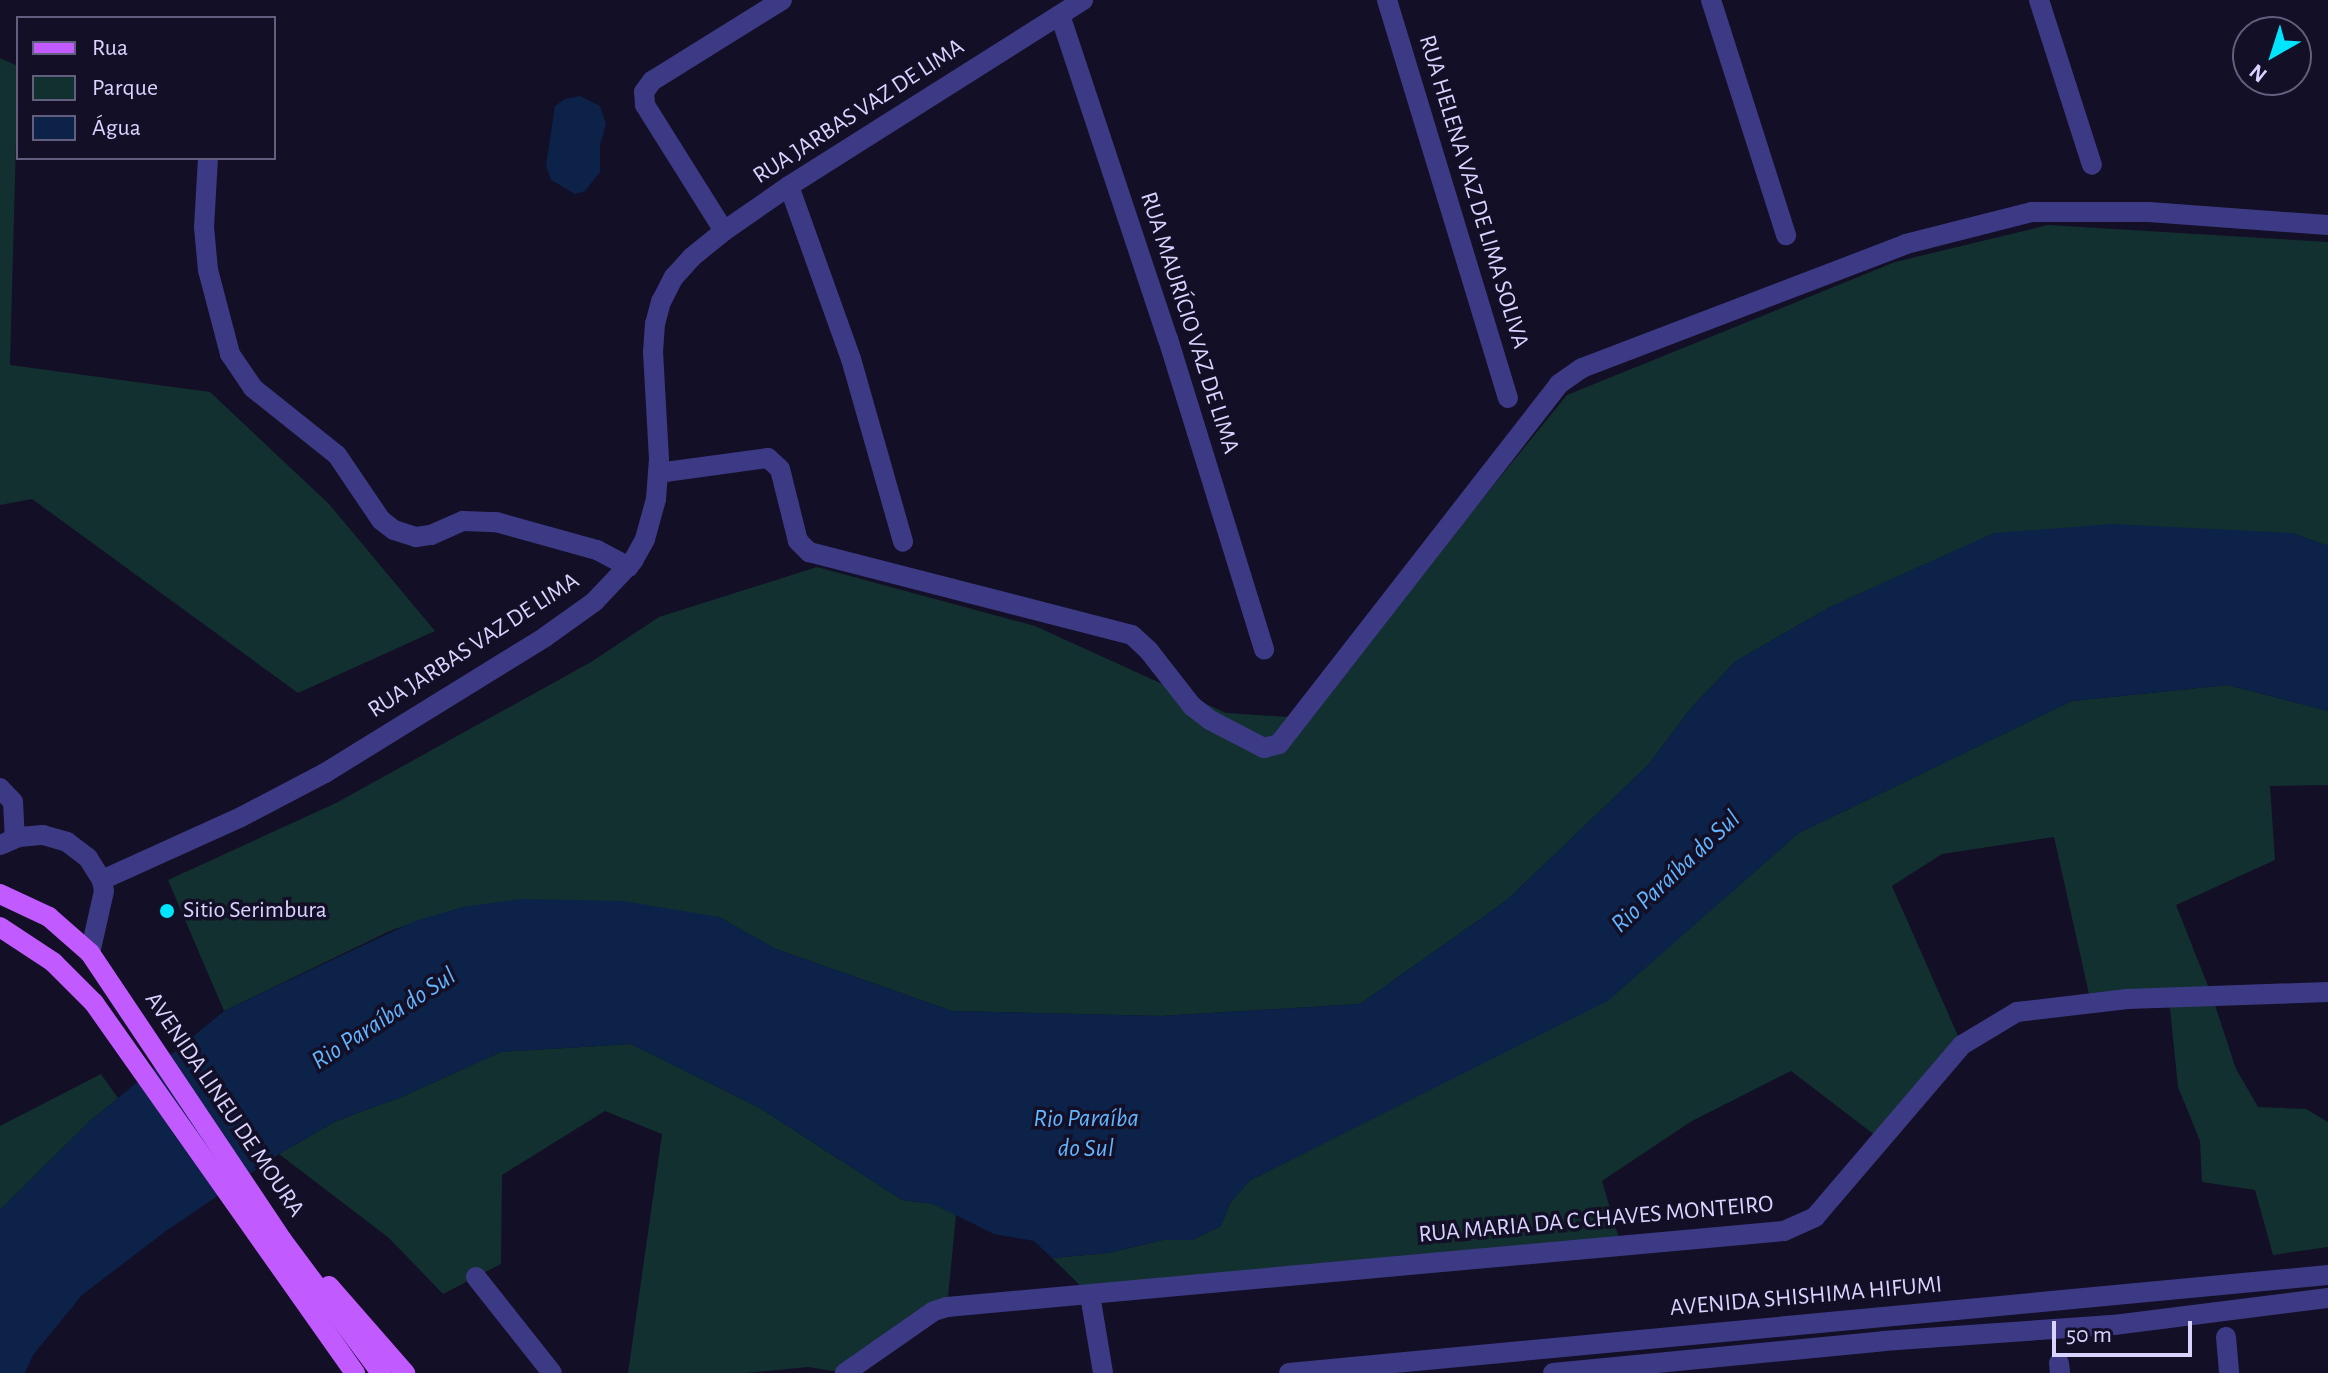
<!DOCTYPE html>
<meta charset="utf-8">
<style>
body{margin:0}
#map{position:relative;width:2328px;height:1373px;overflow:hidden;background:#130f26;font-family:"Alegreya Sans",sans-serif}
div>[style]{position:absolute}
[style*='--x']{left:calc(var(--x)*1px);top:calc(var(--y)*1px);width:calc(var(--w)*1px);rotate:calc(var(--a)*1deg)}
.green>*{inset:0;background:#12302f}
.water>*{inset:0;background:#0c2248}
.minor>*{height:20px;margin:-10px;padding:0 10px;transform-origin:10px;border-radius:10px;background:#3d3a85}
.major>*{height:20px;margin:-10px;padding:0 10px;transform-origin:10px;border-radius:10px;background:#c25bff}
.dots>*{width:22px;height:22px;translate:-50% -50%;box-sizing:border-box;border:4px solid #130f26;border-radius:50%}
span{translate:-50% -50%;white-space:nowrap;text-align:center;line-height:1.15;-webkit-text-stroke:7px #130f26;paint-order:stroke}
.street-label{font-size:24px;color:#d9d4ff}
.poi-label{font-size:24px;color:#d9d4ff}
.left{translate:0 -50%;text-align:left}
.water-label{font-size:26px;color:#62b6ff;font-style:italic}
.legend{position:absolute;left:16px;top:16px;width:260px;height:144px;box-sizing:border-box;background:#130f26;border:2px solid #625e7d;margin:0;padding:10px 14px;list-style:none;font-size:24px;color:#d9d4ff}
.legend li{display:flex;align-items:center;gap:16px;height:40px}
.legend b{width:40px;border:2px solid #625e7d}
.north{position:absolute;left:2232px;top:16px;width:80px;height:80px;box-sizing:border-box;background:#130f26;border:2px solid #625e7d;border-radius:50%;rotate:219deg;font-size:22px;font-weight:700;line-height:32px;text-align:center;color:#d9d4ff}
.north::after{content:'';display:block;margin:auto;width:28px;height:36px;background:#00e5ff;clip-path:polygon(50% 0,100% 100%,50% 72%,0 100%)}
.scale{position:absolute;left:2052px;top:1321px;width:140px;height:36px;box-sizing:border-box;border:4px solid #d9d4ff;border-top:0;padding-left:10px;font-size:24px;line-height:28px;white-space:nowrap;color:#d9d4ff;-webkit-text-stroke:6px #130f26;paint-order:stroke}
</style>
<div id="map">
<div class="green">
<div style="clip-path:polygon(0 58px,18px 66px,10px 365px,210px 392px,329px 504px,435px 631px,298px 693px,32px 499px,0 505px)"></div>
<div style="clip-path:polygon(2048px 225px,2328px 242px,2328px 546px,2292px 533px,1995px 533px,1830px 607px,1736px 661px,1691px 708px,1649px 764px,1507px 900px,1360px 1004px,1161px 1016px,952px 1011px,776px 949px,719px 917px,463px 907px,392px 930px,224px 1011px,168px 880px,336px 803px,591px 662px,659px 617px,817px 567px,1035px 626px,1226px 713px,1304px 718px,1567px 395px,1895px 262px)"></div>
<div style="clip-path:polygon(2228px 685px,2328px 711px,2328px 785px,2270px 786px,2275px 860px,2176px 905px,2212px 996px,2236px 1069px,2258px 1107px,2306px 1109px,2328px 1122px,2328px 1247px,2273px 1255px,2255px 1190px,2202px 1182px,2200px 1141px,2178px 1087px,2169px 999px,2091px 1003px,2054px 837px,1942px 854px,1892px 886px,1962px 1045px,1880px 1139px,1791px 1071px,1692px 1121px,1602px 1181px,1621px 1245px,1090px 1295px,1052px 1258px,1108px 1253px,1163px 1240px,1192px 1240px,1221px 1226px,1230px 1203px,1249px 1181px,1608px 1000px,1799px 833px,2072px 701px)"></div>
<div style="clip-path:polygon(631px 1044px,758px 1107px,902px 1200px,933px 1204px,956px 1215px,947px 1307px,845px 1373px,808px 1367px,746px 1373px,628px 1373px,662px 1134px,605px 1111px,502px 1175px,501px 1264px,443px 1294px,389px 1238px,279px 1154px,336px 1121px,399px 1098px,501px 1052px)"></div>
<div style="clip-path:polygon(101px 1074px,118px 1098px,90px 1121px,0 1210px,0 1126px)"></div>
</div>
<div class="water">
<div style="clip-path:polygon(580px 96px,600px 106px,606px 124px,600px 145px,600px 172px,585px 191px,575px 194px,551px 180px,546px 165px,555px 106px,565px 99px)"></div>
<div style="clip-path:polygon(2113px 524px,2292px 533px,2328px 546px,2328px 711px,2228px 685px,2072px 701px,1799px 833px,1608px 1001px,1249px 1181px,1230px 1203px,1221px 1226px,1192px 1240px,1163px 1240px,1108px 1253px,1052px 1258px,1034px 1241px,994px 1234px,933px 1204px,902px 1200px,758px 1107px,631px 1044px,501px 1052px,399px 1098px,336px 1121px,279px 1154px,166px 1231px,82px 1295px,33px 1355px,25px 1373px,0 1373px,0 1210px,90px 1121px,224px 1011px,415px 921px,463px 907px,520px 899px,623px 901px,719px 917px,776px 949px,952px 1011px,1161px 1016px,1360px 1004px,1507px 900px,1649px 764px,1691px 708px,1736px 661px,1830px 607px,1994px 533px)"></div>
</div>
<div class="minor">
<div style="--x:1387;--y:0;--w:416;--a:73.1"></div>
<div style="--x:1711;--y:0;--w:247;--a:72.3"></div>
<div style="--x:2039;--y:0;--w:173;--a:72.2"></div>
<div style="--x:1060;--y:15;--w:342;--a:71.6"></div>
<div style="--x:1168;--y:339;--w:325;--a:72.8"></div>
<div style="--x:208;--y:158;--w:69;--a:93.3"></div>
<div style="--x:204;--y:227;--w:43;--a:84.7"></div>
<div style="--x:208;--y:270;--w:87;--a:75.3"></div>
<div style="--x:230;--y:354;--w:41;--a:55.9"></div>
<div style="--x:253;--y:388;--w:107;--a:38.6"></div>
<div style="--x:337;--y:455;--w:78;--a:55.9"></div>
<div style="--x:381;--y:520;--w:16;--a:38"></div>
<div style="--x:394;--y:530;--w:23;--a:18"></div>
<div style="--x:416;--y:537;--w:15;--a:-8"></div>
<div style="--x:431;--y:535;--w:35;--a:-24"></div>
<div style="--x:463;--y:521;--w:33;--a:2"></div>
<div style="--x:496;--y:522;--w:105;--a:15.5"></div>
<div style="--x:597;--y:550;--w:36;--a:28"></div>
<div style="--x:789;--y:186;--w:184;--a:70.3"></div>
<div style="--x:851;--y:359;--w:190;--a:74.1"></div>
<div style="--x:724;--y:231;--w:149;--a:-122.1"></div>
<div style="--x:645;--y:105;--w:13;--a:-94"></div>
<div style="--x:644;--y:92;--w:14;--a:-54"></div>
<div style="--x:652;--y:81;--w:153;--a:-31.9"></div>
<div style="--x:658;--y:473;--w:111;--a:-7.8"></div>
<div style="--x:768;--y:458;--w:16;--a:43"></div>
<div style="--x:780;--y:469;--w:74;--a:76"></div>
<div style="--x:798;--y:541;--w:16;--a:45"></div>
<div style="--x:809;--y:552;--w:333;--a:14.4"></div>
<div style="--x:1132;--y:635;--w:23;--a:43"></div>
<div style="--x:1149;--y:651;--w:70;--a:52"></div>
<div style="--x:1192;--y:706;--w:23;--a:38"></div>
<div style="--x:1210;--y:720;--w:61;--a:27.4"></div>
<div style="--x:1264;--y:748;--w:16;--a:-15"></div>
<div style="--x:1279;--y:744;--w:456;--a:-52.1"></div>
<div style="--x:1559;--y:384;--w:28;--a:-35"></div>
<div style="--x:1582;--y:368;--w:347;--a:-20.9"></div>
<div style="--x:1906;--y:244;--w:130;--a:-14.3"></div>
<div style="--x:2032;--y:212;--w:117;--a:0"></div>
<div style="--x:2149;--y:212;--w:179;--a:4.2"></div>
<div style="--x:0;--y:788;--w:19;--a:47"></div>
<div style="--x:13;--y:802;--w:36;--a:87"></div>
<div style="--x:0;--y:845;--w:21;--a:-23"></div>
<div style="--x:19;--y:837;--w:24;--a:-5"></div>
<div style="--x:43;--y:835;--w:25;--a:16"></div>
<div style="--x:67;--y:842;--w:26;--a:37"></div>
<div style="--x:88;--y:858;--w:26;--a:58"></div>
<div style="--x:102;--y:880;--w:11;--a:80"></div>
<div style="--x:104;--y:891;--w:64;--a:102.7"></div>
<div style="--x:102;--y:880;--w:153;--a:-24.4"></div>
<div style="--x:241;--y:817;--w:95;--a:-27.6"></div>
<div style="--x:325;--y:773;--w:259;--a:-31.7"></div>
<div style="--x:545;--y:637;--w:60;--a:-35.5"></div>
<div style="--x:594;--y:602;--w:57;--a:-46.4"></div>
<div style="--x:633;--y:561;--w:25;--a:-61"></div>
<div style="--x:645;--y:539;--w:41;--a:-74.6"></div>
<div style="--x:656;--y:499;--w:40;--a:-85.7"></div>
<div style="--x:659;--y:459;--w:107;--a:-93.2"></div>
<div style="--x:653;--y:352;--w:28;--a:-86"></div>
<div style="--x:655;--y:324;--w:23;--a:-75"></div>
<div style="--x:661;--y:302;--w:28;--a:-63"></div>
<div style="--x:674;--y:277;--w:27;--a:-48"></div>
<div style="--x:692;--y:257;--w:41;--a:-39.1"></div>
<div style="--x:724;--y:231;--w:79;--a:-34.7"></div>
<div style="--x:789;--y:186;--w:348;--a:-32.3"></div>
<div style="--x:476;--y:1277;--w:122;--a:51.6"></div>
<div style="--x:1090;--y:1295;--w:79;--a:80.5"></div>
<div style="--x:2226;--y:1337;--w:36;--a:85"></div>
<div style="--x:2059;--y:1363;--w:10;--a:84"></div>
<div style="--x:845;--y:1373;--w:108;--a:-34.9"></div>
<div style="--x:934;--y:1311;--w:14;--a:-17"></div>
<div style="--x:947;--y:1307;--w:840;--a:-5.19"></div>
<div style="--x:1784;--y:1231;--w:34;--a:-24"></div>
<div style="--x:1815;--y:1217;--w:226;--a:-49.5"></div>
<div style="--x:1962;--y:1045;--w:64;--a:-31"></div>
<div style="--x:2017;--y:1012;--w:111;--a:-6.7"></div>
<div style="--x:2127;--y:999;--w:201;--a:-2"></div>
<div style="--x:1289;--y:1373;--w:1044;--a:-5.39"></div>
<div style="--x:1553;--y:1373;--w:332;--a:-5.5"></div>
<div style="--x:1883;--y:1341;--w:232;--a:-4"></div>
<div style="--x:2114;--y:1325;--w:216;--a:-7.2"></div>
</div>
<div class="major">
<div style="--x:0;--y:894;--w:54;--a:25.1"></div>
<div style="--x:49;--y:917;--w:55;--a:41.3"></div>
<div style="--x:90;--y:953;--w:345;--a:56.2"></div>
<div style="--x:282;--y:1240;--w:166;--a:53.3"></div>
<div style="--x:0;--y:927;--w:64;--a:33.4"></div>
<div style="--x:53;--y:962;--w:58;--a:45"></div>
<div style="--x:94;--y:1003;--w:453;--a:54.8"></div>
<div style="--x:329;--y:1286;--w:116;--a:48.9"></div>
</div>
<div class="dots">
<div style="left:167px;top:911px;background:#00e5ff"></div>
</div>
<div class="street-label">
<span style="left:859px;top:112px;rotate:-33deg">RUA JARBAS VAZ DE LIMA</span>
<span style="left:1473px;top:192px;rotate:73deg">RUA HELENA VAZ DE LIMA SOLIVA</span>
<span style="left:1189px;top:323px;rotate:72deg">RUA MAURÍCIO VAZ DE LIMA</span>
<span style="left:474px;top:646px;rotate:-33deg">RUA JARBAS VAZ DE LIMA</span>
<span style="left:224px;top:1105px;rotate:56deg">AVENIDA LINEU DE MOURA</span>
<span style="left:1596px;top:1220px;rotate:-5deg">RUA MARIA DA C CHAVES MONTEIRO</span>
<span style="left:1806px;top:1297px;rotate:-5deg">AVENIDA SHISHIMA HIFUMI</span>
</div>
<div class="poi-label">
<span class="left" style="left:183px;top:911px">Sitio Serimbura</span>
</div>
<div class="water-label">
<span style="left:1676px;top:872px;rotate:-43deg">Rio Paraíba do Sul</span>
<span style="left:384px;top:1019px;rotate:-33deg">Rio Paraíba do Sul</span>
<span style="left:1086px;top:1134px">Rio Paraíba<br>do Sul</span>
</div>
<ul class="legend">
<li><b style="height:10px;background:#c25bff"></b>Rua</li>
<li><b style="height:22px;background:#12302f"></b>Parque</li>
<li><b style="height:22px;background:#0c2248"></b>Água</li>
</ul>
<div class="north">N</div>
<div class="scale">50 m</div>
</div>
